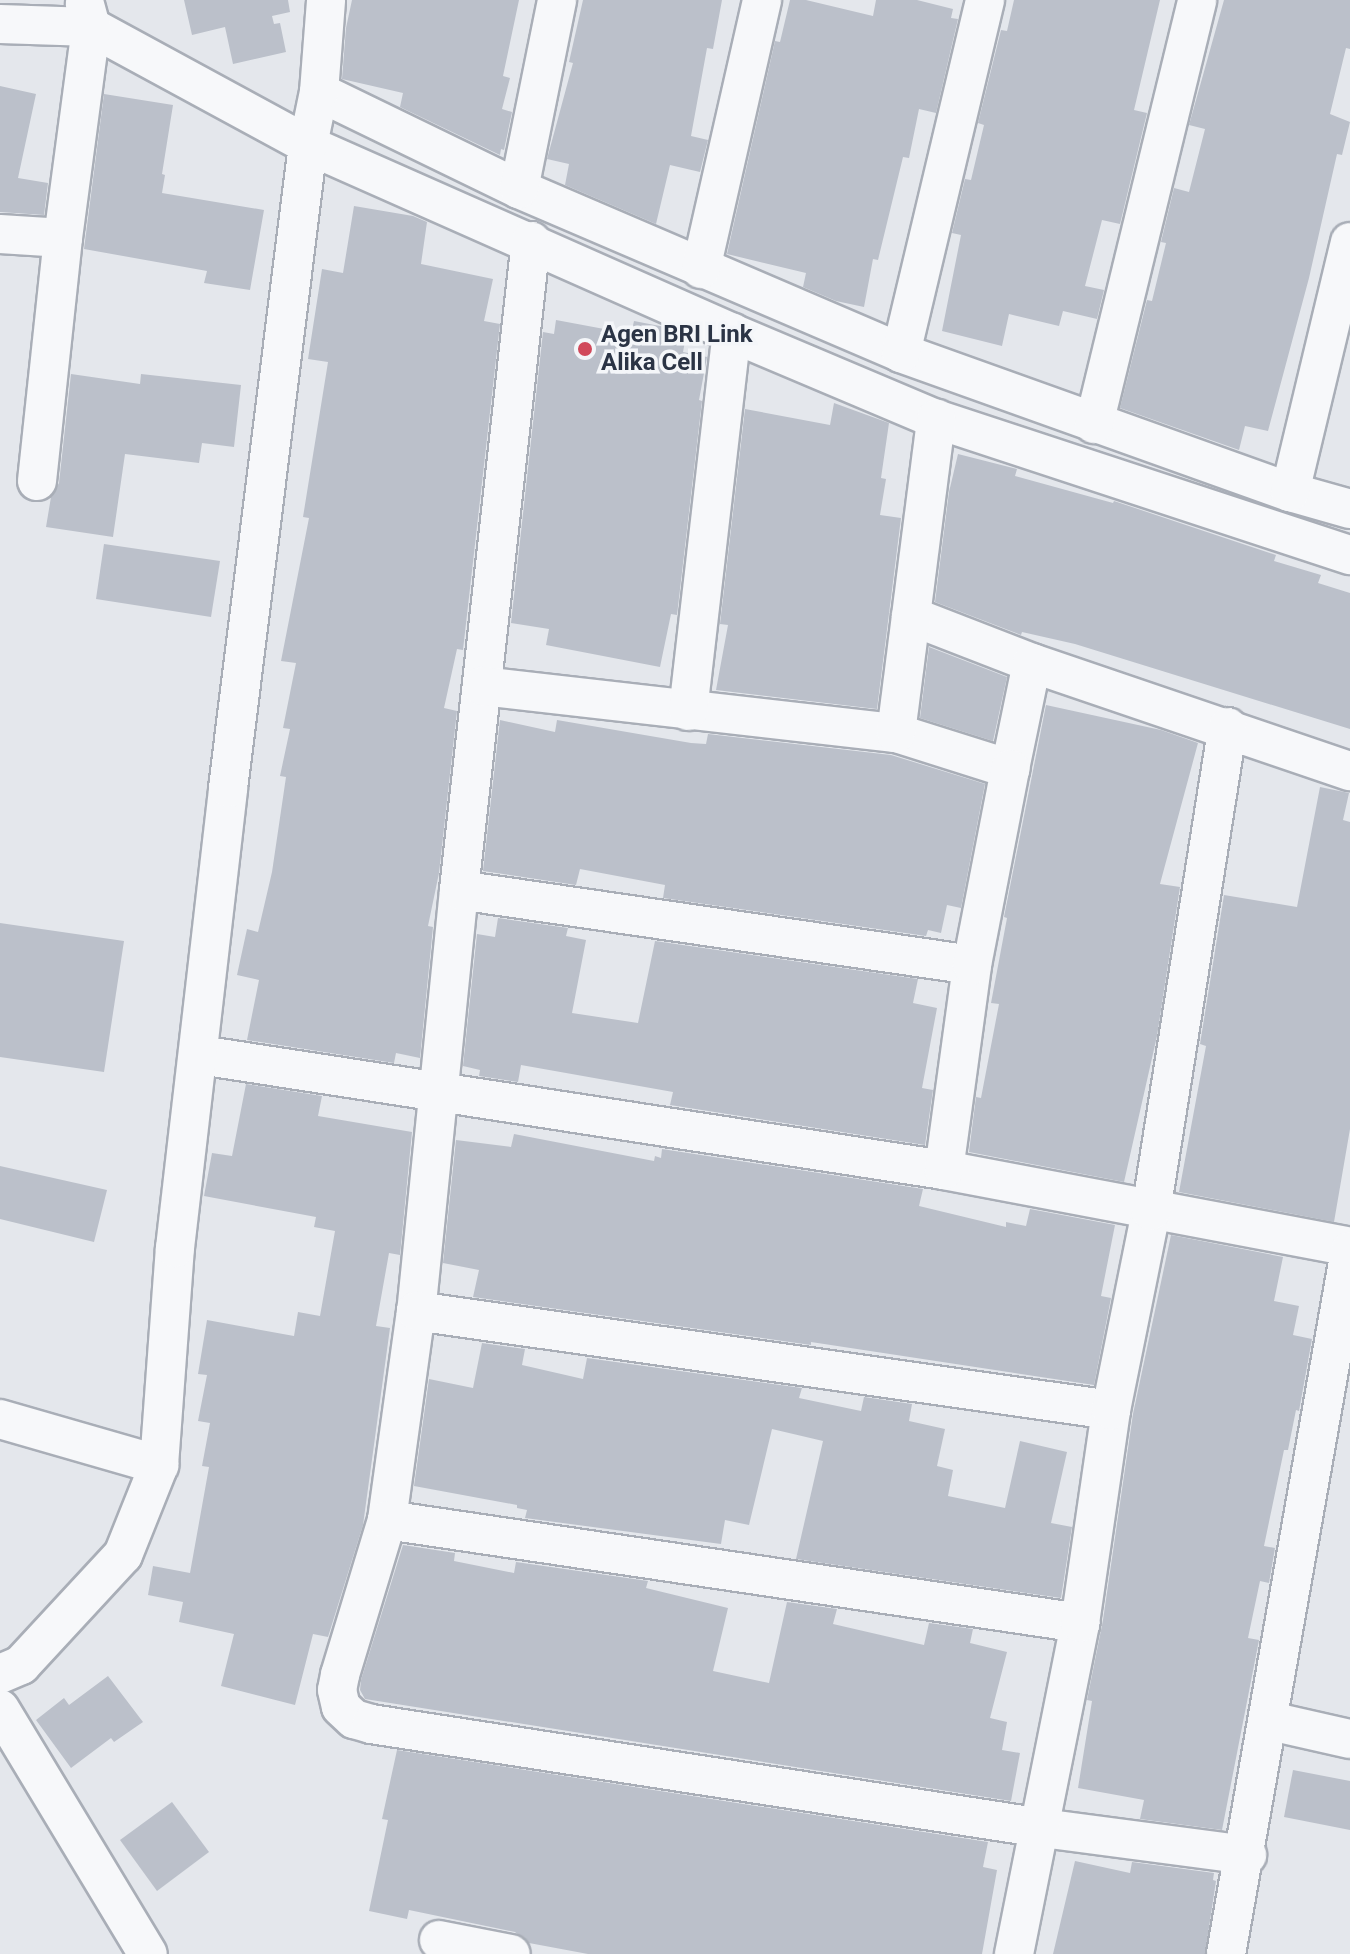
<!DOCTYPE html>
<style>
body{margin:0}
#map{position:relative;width:1350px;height:1954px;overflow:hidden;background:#e4e7ec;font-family:Roboto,sans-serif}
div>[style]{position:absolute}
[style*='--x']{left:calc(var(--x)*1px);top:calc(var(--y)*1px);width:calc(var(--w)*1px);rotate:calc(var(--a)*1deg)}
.building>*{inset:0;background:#bbc0ca}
.roads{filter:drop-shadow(2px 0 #a9aeb7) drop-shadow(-2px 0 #a9aeb7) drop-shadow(0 2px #a9aeb7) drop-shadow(0 -2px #a9aeb7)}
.minor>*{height:38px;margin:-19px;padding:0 19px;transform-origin:19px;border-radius:19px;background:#f7f8fa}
.dots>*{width:22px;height:22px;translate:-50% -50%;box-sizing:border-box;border:4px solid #f4f6f9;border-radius:50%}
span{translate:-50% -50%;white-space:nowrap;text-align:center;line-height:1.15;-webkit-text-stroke:7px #f4f6f9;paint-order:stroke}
.poi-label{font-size:24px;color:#2b3445;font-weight:700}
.left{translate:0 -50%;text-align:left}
</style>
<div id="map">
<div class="building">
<div style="clip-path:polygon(184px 0,288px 0,290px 12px,272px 16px,274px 24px,280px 23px,286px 52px,233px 64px,225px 27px,192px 35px)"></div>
<div style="clip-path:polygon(352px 0,519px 0,503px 76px,510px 78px,502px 109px,512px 112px,504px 150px,501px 149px,500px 155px,400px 107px,403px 93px,342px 79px,346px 28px)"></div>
<div style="clip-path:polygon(583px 0,722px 0,713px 49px,707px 48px,691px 136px,708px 140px,700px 172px,670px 165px,656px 224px,565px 185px,569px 164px,547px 159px,573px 63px,569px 62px)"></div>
<div style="clip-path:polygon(790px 0,806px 0,873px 16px,876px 0,917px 0,953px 9px,951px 18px,958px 19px,936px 113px,919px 109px,909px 158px,903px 157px,878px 260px,873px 259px,864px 307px,836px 301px,803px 287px,806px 273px,727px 254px,775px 41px,780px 42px)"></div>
<div style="clip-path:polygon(1014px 0,1160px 0,1134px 110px,1147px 113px,1120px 224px,1102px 220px,1085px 286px,1104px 290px,1097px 319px,1063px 311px,1059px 326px,1009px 314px,1002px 346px,942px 331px,961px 235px,952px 233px,965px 179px,971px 180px,984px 125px,978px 123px,1001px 30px,1007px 31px)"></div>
<div style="clip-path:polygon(1224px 0,1350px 0,1350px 49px,1346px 48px,1330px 114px,1350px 122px,1342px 155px,1337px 154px,1309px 278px,1268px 431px,1245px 426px,1239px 450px,1120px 408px,1147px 300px,1152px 301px,1166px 243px,1161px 242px,1174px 188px,1189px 192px,1205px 129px,1189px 125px)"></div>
<div style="clip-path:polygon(0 86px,36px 94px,18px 178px,48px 183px,44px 215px,0 212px)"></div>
<div style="clip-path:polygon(104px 94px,173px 105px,162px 174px,165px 175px,162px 193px,264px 210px,250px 290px,204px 283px,207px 271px,84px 249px)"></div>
<div style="clip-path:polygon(354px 206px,413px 216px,427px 222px,421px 264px,493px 279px,484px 321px,500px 324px,463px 650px,457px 649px,444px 708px,457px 711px,439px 873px,428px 926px,433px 927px,420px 1058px,396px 1053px,394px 1063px,247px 1040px,259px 980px,237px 975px,247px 929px,258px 932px,272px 872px,286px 777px,280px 776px,290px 729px,283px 728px,296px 663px,281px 661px,309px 518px,303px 517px,328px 362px,308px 359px,322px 269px,343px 273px)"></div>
<div style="clip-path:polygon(556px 320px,631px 334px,634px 321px,665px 327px,686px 336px,683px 352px,707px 357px,699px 400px,702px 401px,677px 615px,671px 614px,660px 667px,546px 645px,549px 629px,511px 623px,543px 332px,554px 334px)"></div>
<div style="clip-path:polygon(71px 374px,140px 384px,141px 374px,241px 385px,234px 447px,202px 443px,199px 463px,125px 454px,113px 537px,46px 527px,51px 497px,59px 483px)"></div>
<div style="clip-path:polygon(834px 403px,889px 423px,881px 478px,886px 479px,880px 515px,901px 518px,877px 709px,716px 690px,728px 625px,720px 624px,745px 409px,830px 425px)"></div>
<div style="clip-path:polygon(958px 454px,1017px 469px,1015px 476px,1113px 503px,1114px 501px,1276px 555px,1274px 561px,1321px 575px,1318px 583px,1350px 593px,1350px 729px,1075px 644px,1022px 632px,1021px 635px,935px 602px,949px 492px)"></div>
<div style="clip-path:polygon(104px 544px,220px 561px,211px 617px,96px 599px)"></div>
<div style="clip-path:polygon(929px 647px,1007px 677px,993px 741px,920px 718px)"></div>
<div style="clip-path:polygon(1046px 705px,1161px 730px,1198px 743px,1160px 884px,1180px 887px,1157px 1036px,1124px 1182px,969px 1152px,976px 1097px,981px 1098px,999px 1004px,991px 1003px,1007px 918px,1004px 917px)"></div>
<div style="clip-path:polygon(500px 720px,555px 732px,557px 720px,691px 743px,706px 744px,708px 734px,891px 755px,985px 784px,961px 908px,947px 905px,941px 933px,928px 930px,926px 936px,663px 898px,665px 885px,580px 869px,576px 885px,483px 871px)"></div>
<div style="clip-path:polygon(1320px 787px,1349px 793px,1343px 820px,1350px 822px,1350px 1129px,1334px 1222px,1179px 1192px,1206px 1046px,1200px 1044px,1224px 895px,1297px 907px)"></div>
<div style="clip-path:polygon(498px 918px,568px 928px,566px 936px,586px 940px,572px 1013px,638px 1023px,655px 941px,918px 979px,913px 1003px,937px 1008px,922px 1088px,933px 1090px,925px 1145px,670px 1105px,673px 1092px,521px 1065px,518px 1082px,479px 1076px,480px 1070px,463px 1066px,477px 934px,495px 937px)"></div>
<div style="clip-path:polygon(0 923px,124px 941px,104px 1072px,0 1057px)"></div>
<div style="clip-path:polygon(246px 1084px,322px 1096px,318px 1116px,412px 1132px,400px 1255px,389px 1253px,376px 1326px,390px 1328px,363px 1525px,328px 1637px,313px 1634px,295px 1705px,221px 1686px,234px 1634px,179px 1622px,183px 1602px,148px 1595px,153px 1566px,190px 1573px,209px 1467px,202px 1466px,210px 1423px,198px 1421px,207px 1375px,198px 1374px,207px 1320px,294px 1336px,298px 1312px,320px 1316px,335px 1231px,314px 1227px,316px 1217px,204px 1196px,212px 1153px,232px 1156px)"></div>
<div style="clip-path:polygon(514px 1134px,654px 1161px,655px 1156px,661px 1158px,662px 1149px,923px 1189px,919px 1206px,1006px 1227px,1006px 1222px,1026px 1226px,1030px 1209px,1115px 1225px,1101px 1296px,1111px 1298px,1094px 1385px,811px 1342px,811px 1345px,473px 1297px,479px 1270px,443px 1263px,456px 1140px,511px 1147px)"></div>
<div style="clip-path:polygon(0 1166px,107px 1190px,94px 1242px,0 1219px)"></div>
<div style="clip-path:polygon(1171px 1235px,1283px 1257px,1274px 1301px,1299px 1306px,1293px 1335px,1312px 1339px,1299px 1411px,1296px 1410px,1288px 1450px,1284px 1450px,1264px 1546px,1275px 1548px,1269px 1583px,1260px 1581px,1248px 1638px,1259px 1640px,1222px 1830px,1140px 1819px,1144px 1800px,1078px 1788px,1092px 1701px,1087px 1700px,1103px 1620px,1133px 1414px)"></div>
<div style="clip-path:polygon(482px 1343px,525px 1349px,522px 1365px,583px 1379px,587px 1358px,802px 1388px,799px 1398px,861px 1411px,864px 1397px,912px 1404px,909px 1421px,945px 1429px,937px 1466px,953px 1470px,948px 1496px,1005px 1508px,1020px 1441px,1067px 1452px,1051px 1523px,1072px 1527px,1061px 1598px,796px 1559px,823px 1441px,772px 1429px,749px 1525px,725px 1520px,721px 1544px,525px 1518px,527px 1510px,517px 1508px,517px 1505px,414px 1486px,429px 1379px,473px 1388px)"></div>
<div style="clip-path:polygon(403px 1545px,455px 1553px,454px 1561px,514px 1573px,516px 1562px,648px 1581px,646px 1588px,728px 1608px,713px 1671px,769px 1683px,787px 1602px,837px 1609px,833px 1624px,924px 1645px,929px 1623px,973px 1629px,970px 1643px,1007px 1652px,990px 1718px,1007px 1722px,1002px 1750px,1020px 1753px,1011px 1801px,365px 1699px,360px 1690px,361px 1680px)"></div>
<div style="clip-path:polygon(108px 1676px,143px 1722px,114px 1742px,111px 1738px,71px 1768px,36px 1720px,64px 1698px,69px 1705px)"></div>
<div style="clip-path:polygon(397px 1750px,988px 1842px,983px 1867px,997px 1870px,982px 1954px,588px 1954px,529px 1943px,515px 1932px,409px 1910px,407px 1919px,369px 1911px,388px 1820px,382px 1819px)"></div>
<div style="clip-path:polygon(1293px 1770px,1350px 1781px,1350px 1830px,1284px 1817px)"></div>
<div style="clip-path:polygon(172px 1802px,209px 1852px,157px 1891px,120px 1840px)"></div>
<div style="clip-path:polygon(1075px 1861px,1130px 1873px,1132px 1862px,1214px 1873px,1213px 1880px,1216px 1881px,1205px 1954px,1053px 1954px)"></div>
</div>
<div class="roads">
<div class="minor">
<div style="--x:0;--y:24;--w:91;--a:1.9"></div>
<div style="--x:91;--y:27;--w:247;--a:28.5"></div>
<div style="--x:308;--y:145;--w:464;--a:23.9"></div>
<div style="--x:732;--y:333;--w:221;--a:22.9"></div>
<div style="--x:936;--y:419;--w:436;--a:18.2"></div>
<div style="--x:319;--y:92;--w:222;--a:25.9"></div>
<div style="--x:519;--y:189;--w:416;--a:23.2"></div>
<div style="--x:901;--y:353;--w:413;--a:19.7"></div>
<div style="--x:1290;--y:492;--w:62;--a:15.8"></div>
<div style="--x:519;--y:189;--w:193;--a:-78.6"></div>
<div style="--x:0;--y:234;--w:63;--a:3.6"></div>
<div style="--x:531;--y:241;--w:653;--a:96.33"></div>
<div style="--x:459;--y:890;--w:423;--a:95.8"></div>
<div style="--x:416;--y:1311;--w:211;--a:97.9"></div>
<div style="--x:387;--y:1520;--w:162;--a:106.9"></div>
<div style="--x:340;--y:1675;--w:15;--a:101"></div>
<div style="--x:337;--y:1690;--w:17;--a:77"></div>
<div style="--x:341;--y:1707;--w:18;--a:43"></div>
<div style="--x:354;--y:1719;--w:18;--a:16"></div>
<div style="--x:371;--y:1724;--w:679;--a:8.81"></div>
<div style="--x:1042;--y:1828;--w:207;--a:7.5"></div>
<div style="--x:701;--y:269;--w:276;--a:-77.2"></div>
<div style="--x:901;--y:353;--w:363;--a:-76.6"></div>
<div style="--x:1094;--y:424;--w:436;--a:-76.3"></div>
<div style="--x:37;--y:481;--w:244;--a:-83.9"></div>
<div style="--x:63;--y:238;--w:213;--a:-82.4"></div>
<div style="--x:91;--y:27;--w:24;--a:-105"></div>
<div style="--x:1290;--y:492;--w:257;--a:-76.5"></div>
<div style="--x:911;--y:616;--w:130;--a:21.2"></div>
<div style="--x:482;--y:686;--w:417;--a:6.5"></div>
<div style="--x:896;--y:733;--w:120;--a:17.5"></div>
<div style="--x:1010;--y:769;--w:108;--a:-78.3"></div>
<div style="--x:1032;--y:663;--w:336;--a:18.8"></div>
<div style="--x:688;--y:711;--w:381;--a:-83.4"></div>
<div style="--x:896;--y:733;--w:317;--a:-82.7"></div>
<div style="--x:459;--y:890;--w:518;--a:8.32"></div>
<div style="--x:200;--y:1055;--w:753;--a:8.79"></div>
<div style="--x:944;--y:1170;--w:413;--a:10.7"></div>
<div style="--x:944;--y:1170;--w:207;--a:-82.2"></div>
<div style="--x:972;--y:965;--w:200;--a:-79"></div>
<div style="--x:416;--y:1311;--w:702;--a:8.11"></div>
<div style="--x:0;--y:1419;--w:166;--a:16.1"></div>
<div style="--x:387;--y:1520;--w:701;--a:8.45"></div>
<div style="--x:0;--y:1674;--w:23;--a:-23"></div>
<div style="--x:21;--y:1665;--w:150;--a:-47.2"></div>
<div style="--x:123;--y:1555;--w:97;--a:-68.2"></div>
<div style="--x:159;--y:1465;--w:218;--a:-85.8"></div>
<div style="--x:175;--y:1248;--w:463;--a:-83.4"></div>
<div style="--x:228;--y:788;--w:648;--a:-82.91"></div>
<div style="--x:308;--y:145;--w:54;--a:-78.3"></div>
<div style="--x:319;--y:92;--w:92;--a:-85.6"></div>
<div style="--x:0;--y:1709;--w:286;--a:58.9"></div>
<div style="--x:1270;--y:1721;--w:82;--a:12.7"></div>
<div style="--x:439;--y:1940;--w:73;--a:11"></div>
<div style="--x:1014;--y:1954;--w:338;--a:-78.7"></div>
<div style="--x:1080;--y:1623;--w:215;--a:-81.7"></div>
<div style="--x:1111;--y:1410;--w:203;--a:-78.6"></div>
<div style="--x:1151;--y:1211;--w:490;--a:-81"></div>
<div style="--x:1226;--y:1954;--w:714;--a:-80"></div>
</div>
</div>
<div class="dots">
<div style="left:585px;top:349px;background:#d1495b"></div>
</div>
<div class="poi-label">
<span class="left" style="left:601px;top:349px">Agen BRI Link<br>Alika Cell</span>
</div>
</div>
